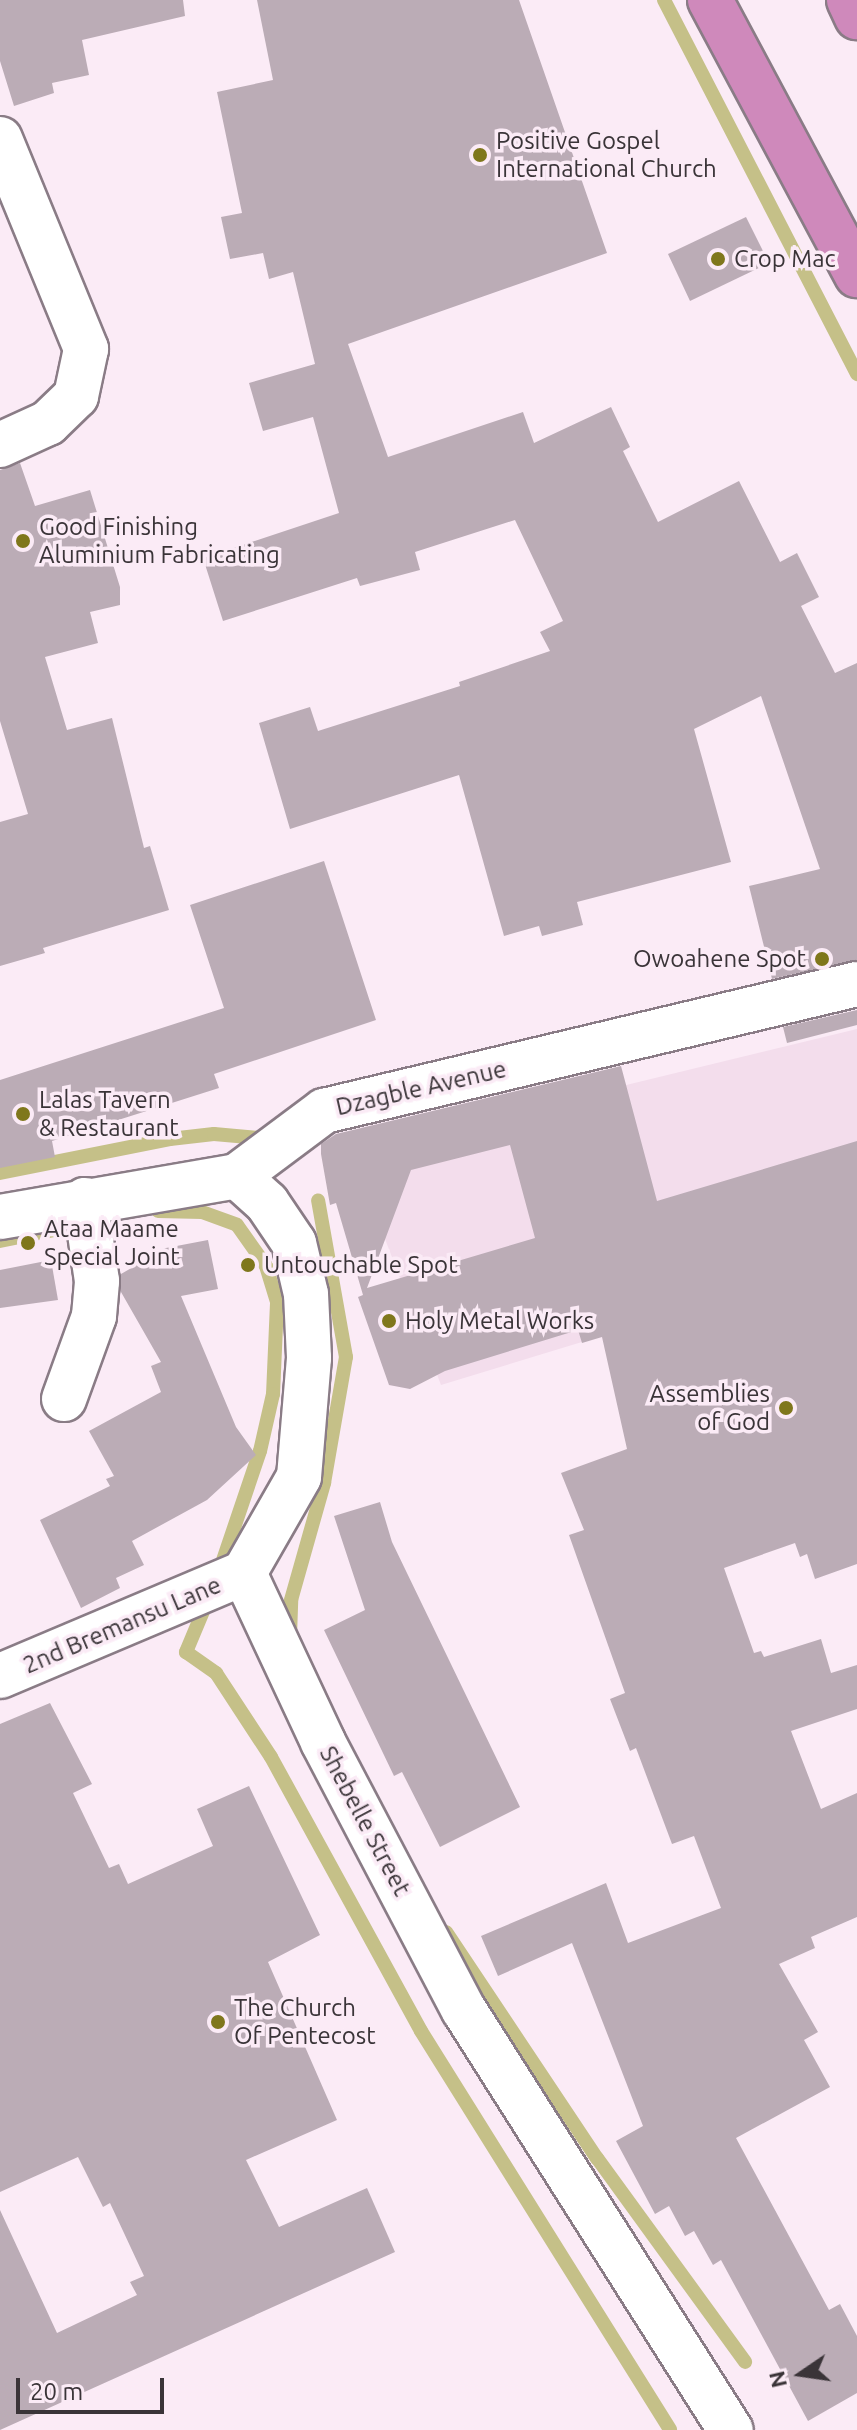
<!DOCTYPE html>
<style>
body{margin:0}
#map{position:relative;width:857px;height:2430px;overflow:hidden;background:#fbebf6;font-family:Ubuntu,sans-serif}
div>[style]{position:absolute}
[style*='--x']{left:calc(var(--x)*1px);top:calc(var(--y)*1px);width:calc(var(--w)*1px);rotate:calc(var(--a)*1deg)}
.built>*{inset:0;background:#f3ddec}
.stream>*{height:14px;margin:-7px;padding:0 7px;transform-origin:7px;border-radius:7px;background:#c5c088}
.building>*{inset:0;background:#bbacb6}
.roads{filter:drop-shadow(2px 0 #8a7c86) drop-shadow(-2px 0 #8a7c86) drop-shadow(0 2px #8a7c86) drop-shadow(0 -2px #8a7c86)}
.street>*{height:44px;margin:-22px;padding:0 22px;transform-origin:22px;border-radius:22px;background:#fff}
.highway>*{height:44px;margin:-22px;padding:0 22px;transform-origin:22px;border-radius:22px;background:#cf89bb}
.dots>*{width:22px;height:22px;translate:-50% -50%;box-sizing:border-box;border:4px solid #fbebf6;border-radius:50%}
span{translate:-50% -50%;white-space:nowrap;text-align:center;line-height:1.15;-webkit-text-stroke:7px #fbebf6;paint-order:stroke}
.poi-label{font-size:24px;color:#3a3438}
.left{translate:0 -50%;text-align:left}
.right{translate:-100% -50%;text-align:right}
.street-label{font-size:24px;color:#3a3438}
.north{position:absolute;left:761px;top:2334px;width:80px;height:80px;-webkit-text-stroke:6px #fbebf6;paint-order:stroke;rotate:257deg;font-size:22px;font-weight:700;line-height:32px;text-align:center;color:#3a3438}
.north::after{content:'';display:block;margin:auto;width:28px;height:36px;background:#3a3438;clip-path:polygon(50% 0,100% 100%,50% 72%,0 100%)}
.scale{position:absolute;left:16px;top:2378px;width:148px;height:36px;box-sizing:border-box;border:4px solid #3a3438;border-top:0;padding-left:10px;font-size:24px;line-height:28px;white-space:nowrap;color:#3a3438;-webkit-text-stroke:6px #fbebf6;paint-order:stroke}
</style>
<div id="map">
<div class="built">
<div style="clip-path:polygon(857px 1029px,857px 1258px,441px 1385px,367px 1192px,384px 1144px)"></div>
</div>
<div class="stream">
<div style="--x:664;--y:0;--w:421;--a:62.7"></div>
<div style="--x:0;--y:1173;--w:173;--a:-11.3"></div>
<div style="--x:170;--y:1139;--w:44;--a:-6.5"></div>
<div style="--x:214;--y:1134;--w:46;--a:5"></div>
<div style="--x:158;--y:1211;--w:44;--a:1.3"></div>
<div style="--x:202;--y:1212;--w:37;--a:20"></div>
<div style="--x:237;--y:1225;--w:50;--a:54.7"></div>
<div style="--x:266;--y:1266;--w:39;--a:73"></div>
<div style="--x:277;--y:1303;--w:91;--a:92.5"></div>
<div style="--x:273;--y:1394;--w:58;--a:102.8"></div>
<div style="--x:260;--y:1451;--w:131;--a:108.7"></div>
<div style="--x:0;--y:1241;--w:76;--a:-11.5"></div>
<div style="--x:209;--y:1597;--w:60;--a:112.7"></div>
<div style="--x:186;--y:1652;--w:37;--a:35"></div>
<div style="--x:216;--y:1673;--w:100;--a:56.8"></div>
<div style="--x:271;--y:1757;--w:312;--a:61.3"></div>
<div style="--x:421;--y:2031;--w:470;--a:58"></div>
<div style="--x:290;--y:1636;--w:36;--a:-88"></div>
<div style="--x:291;--y:1600;--w:122;--a:-74.2"></div>
<div style="--x:324;--y:1483;--w:128;--a:-80.1"></div>
<div style="--x:346;--y:1357;--w:159;--a:-100.1"></div>
<div style="--x:446;--y:1932;--w:272;--a:56.3"></div>
<div style="--x:597;--y:2158;--w:252;--a:54"></div>
</div>
<div class="building">
<div style="clip-path:polygon(0 0,183px 0,185px 16px,82px 40px,89px 75px,52px 83px,54px 93px,14px 106px,0 61px)"></div>
<div style="clip-path:polygon(257px 0,519px 0,607px 253px,348px 344px,388px 457px,523px 412px,534px 443px,611px 407px,630px 447px,623px 451px,658px 522px,739px 481px,780px 562px,797px 553px,819px 597px,801px 606px,835px 673px,857px 663px,857px 960px,772px 979px,749px 886px,820px 869px,761px 696px,694px 729px,731px 862px,577px 902px,583px 925px,542px 936px,539px 926px,504px 936px,459px 775px,290px 829px,259px 723px,310px 707px,318px 731px,460px 686px,459px 682px,550px 651px,540px 632px,563px 621px,515px 520px,415px 552px,420px 570px,360px 586px,357px 578px,223px 621px,203px 558px,339px 513px,313px 417px,263px 431px,249px 383px,315px 364px,293px 272px,269px 279px,263px 253px,230px 259px,221px 217px,242px 213px,217px 92px,273px 80px)"></div>
<div style="clip-path:polygon(746px 217px,769px 263px,690px 301px,668px 254px)"></div>
<div style="clip-path:polygon(20px 463px,35px 506px,90px 490px,120px 587px,120px 605px,90px 612px,98px 643px,45px 657px,67px 730px,112px 718px,144px 848px,150px 846px,169px 910px,43px 948px,45px 953px,0 966px,0 822px,28px 814px,0 721px,0 470px)"></div>
<div style="clip-path:polygon(324px 861px,376px 1020px,214px 1074px,219px 1088px,52px 1141px,55px 1157px,0 1168px,0 1080px,224px 1008px,190px 905px)"></div>
<div style="clip-path:polygon(857px 1010px,857px 1025px,787px 1043px,783px 1027px)"></div>
<div style="clip-path:polygon(evenodd,621px 1066px,657px 1201px,857px 1141px,857px 1564px,815px 1579px,807px 1554px,800px 1557px,795px 1543px,724px 1568px,754px 1653px,761px 1651px,764px 1657px,821px 1639px,831px 1673px,857px 1665px,857px 1709px,791px 1731px,821px 1809px,857px 1793px,857px 1917px,811px 1937px,815px 1948px,779px 1964px,818px 2032px,804px 2040px,830px 2087px,736px 2138px,829px 2310px,840px 2304px,857px 2336px,857px 2393px,808px 2421px,721px 2260px,713px 2265px,694px 2231px,685px 2236px,669px 2206px,655px 2214px,616px 2141px,643px 2126px,572px 1943px,498px 1976px,481px 1936px,606px 1883px,628px 1943px,721px 1908px,694px 1836px,672px 1844px,636px 1748px,630px 1751px,610px 1699px,625px 1693px,569px 1535px,584px 1530px,561px 1473px,627px 1449px,602px 1337px,582px 1343px,578px 1330px,445px 1371px,410px 1389px,389px 1385px,358px 1297px,363px 1295px,336px 1203px,330px 1205px,321px 1154px,321px 1144px,336px 1134px,621px 1066px,510px 1145px,535px 1238px,367px 1288px,411px 1170px,510px 1145px)"></div>
<div style="clip-path:polygon(208px 1240px,218px 1289px,181px 1296px,236px 1427px,256px 1455px,207px 1500px,132px 1541px,144px 1565px,116px 1578px,120px 1588px,81px 1608px,40px 1520px,110px 1486px,106px 1479px,114px 1476px,89px 1431px,161px 1392px,151px 1366px,161px 1362px,121px 1292px,121px 1274px,166px 1248px)"></div>
<div style="clip-path:polygon(51px 1260px,58px 1300px,0 1308px,0 1270px)"></div>
<div style="clip-path:polygon(380px 1502px,392px 1542px,520px 1807px,440px 1847px,402px 1772px,394px 1776px,324px 1630px,365px 1610px,334px 1516px)"></div>
<div style="clip-path:polygon(50px 1703px,92px 1784px,73px 1793px,109px 1868px,119px 1864px,128px 1884px,213px 1846px,197px 1809px,249px 1786px,320px 1935px,268px 1962px,337px 2120px,246px 2160px,279px 2227px,367px 2188px,395px 2252px,0 2430px,0 2210px,57px 2333px,137px 2295px,130px 2282px,144px 2276px,110px 2203px,103px 2207px,78px 2157px,0 2192px,0 1724px)"></div>
</div>
<div class="roads">
<div class="street">
<div style="--x:0;--y:139;--w:227;--a:67.7"></div>
<div style="--x:86;--y:349;--w:48;--a:102"></div>
<div style="--x:76;--y:396;--w:39;--a:136"></div>
<div style="--x:48;--y:423;--w:53;--a:155.4"></div>
<div style="--x:237;--y:1176;--w:40;--a:42"></div>
<div style="--x:267;--y:1203;--w:48;--a:56"></div>
<div style="--x:294;--y:1243;--w:52;--a:76.8"></div>
<div style="--x:306;--y:1294;--w:64;--a:87.3"></div>
<div style="--x:309;--y:1358;--w:119;--a:94.8"></div>
<div style="--x:299;--y:1477;--w:111;--a:119.8"></div>
<div style="--x:0;--y:1217;--w:241;--a:-9.8"></div>
<div style="--x:237;--y:1176;--w:109;--a:-36.8"></div>
<div style="--x:324;--y:1111;--w:548;--a:-13.4"></div>
<div style="--x:64;--y:1399;--w:88;--a:-70.1"></div>
<div style="--x:94;--y:1316;--w:35;--a:-85"></div>
<div style="--x:97;--y:1281;--w:82;--a:-98.4"></div>
<div style="--x:244;--y:1573;--w:187;--a:64.9"></div>
<div style="--x:323;--y:1742;--w:303;--a:62.3"></div>
<div style="--x:464;--y:2010;--w:498;--a:57.6"></div>
<div style="--x:0;--y:1676;--w:265;--a:-22.9"></div>
</div>
<div class="highway">
<div style="--x:710;--y:0;--w:312;--a:61.9"></div>
<div style="--x:849;--y:0;--w:19;--a:65"></div>
</div>
</div>
<div class="dots">
<div style="left:480px;top:155px;background:#7f771c"></div>
<div style="left:718px;top:259px;background:#7f771c"></div>
<div style="left:23px;top:541px;background:#7f771c"></div>
<div style="left:822px;top:959px;background:#7f771c"></div>
<div style="left:23px;top:1114px;background:#7f771c"></div>
<div style="left:28px;top:1243px;background:#7f771c"></div>
<div style="left:248px;top:1265px;background:#7f771c"></div>
<div style="left:389px;top:1321px;background:#7f771c"></div>
<div style="left:786px;top:1408px;background:#7f771c"></div>
<div style="left:218px;top:2022px;background:#7f771c"></div>
</div>
<div class="poi-label">
<span class="left" style="left:496px;top:155px">Positive Gospel<br>International Church</span>
<span class="left" style="left:734px;top:259px">Crop Mac</span>
<span class="left" style="left:39px;top:541px">Good Finishing<br>Aluminium Fabricating</span>
<span class="right" style="left:806px;top:959px">Owoahene Spot</span>
<span class="left" style="left:39px;top:1114px">Lalas Tavern<br>&amp; Restaurant</span>
<span class="left" style="left:44px;top:1243px">Ataa Maame<br>Special Joint</span>
<span class="left" style="left:264px;top:1265px">Untouchable Spot</span>
<span class="left" style="left:405px;top:1321px">Holy Metal Works</span>
<span class="right" style="left:770px;top:1408px">Assemblies<br>of God</span>
<span class="left" style="left:234px;top:2022px">The Church<br>Of Pentecost</span>
</div>
<div class="street-label">
<span style="left:421px;top:1088px;rotate:-13deg">Dzagble Avenue</span>
<span style="left:122px;top:1625px;rotate:-23deg">2nd Bremansu Lane</span>
<span style="left:365px;top:1821px;rotate:62deg">Shebelle Street</span>
</div>
<div class="north">N</div>
<div class="scale">20 m</div>
</div>
